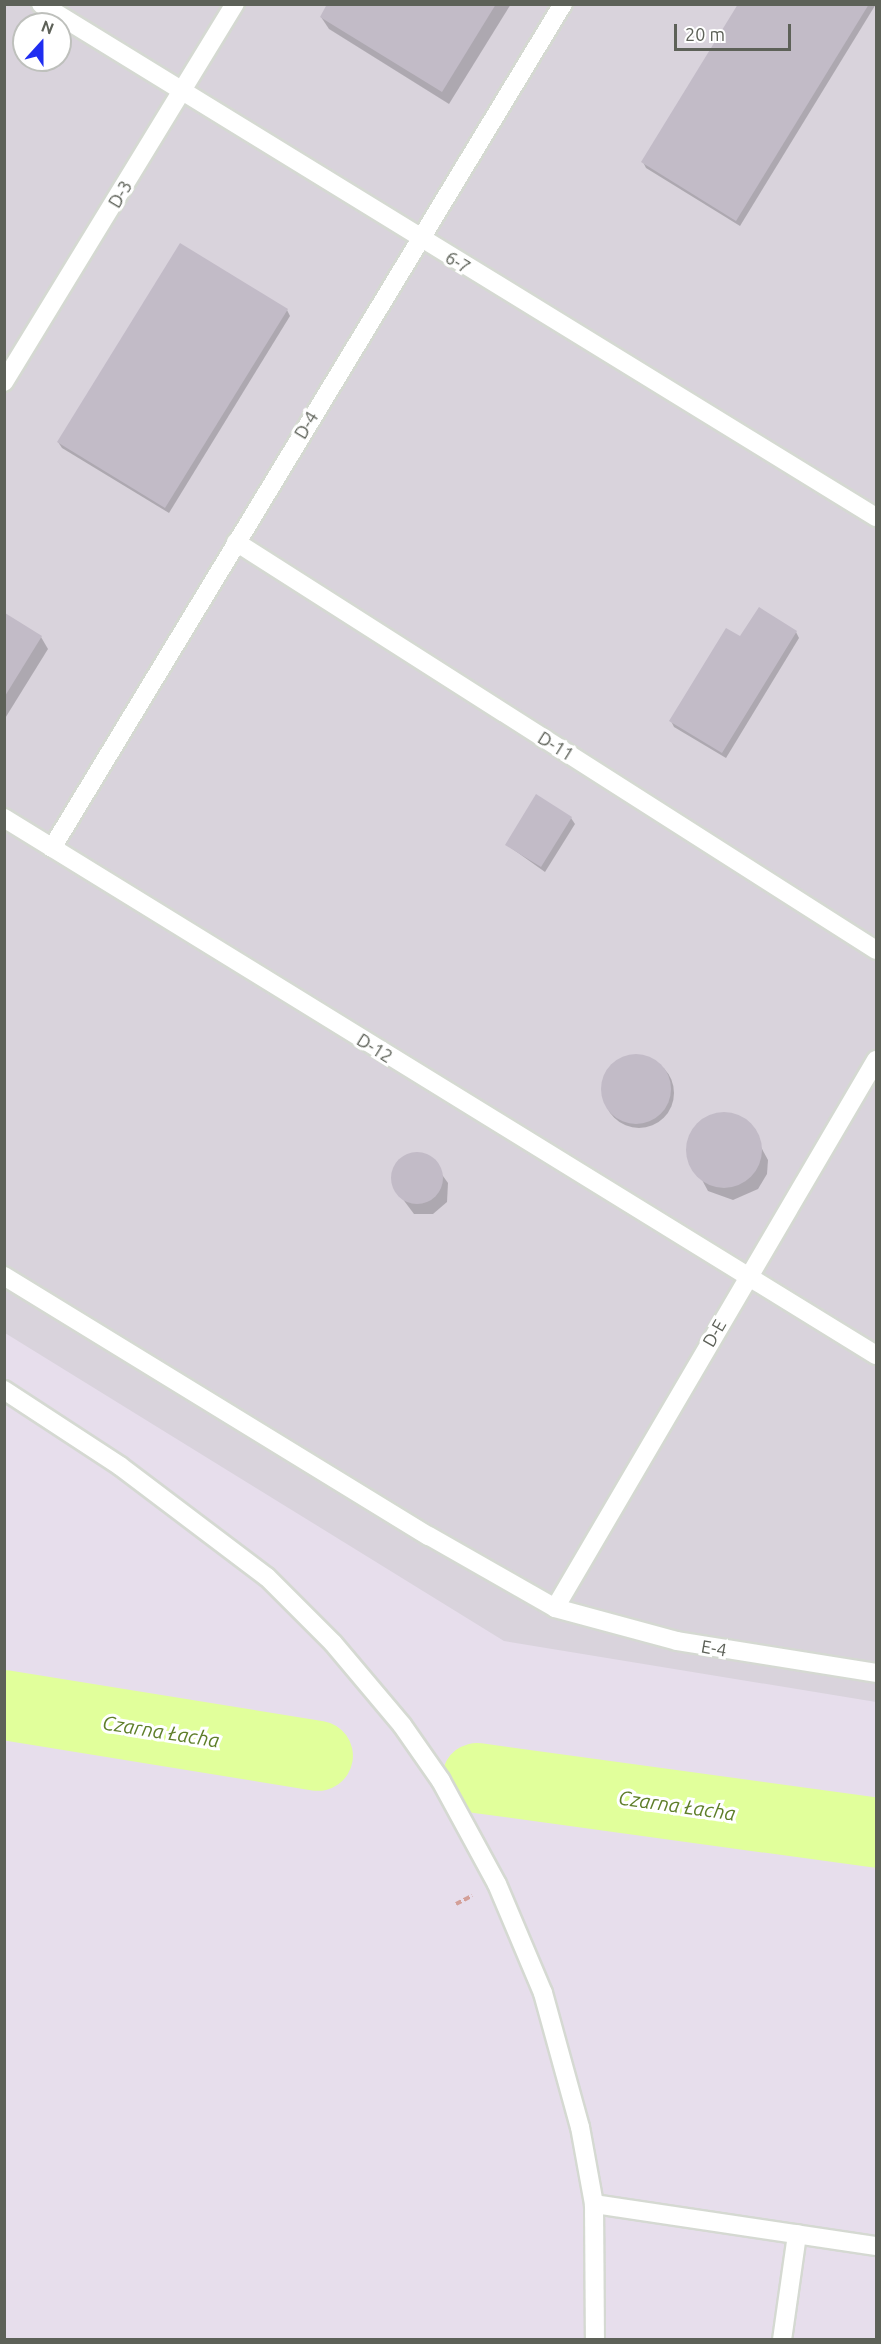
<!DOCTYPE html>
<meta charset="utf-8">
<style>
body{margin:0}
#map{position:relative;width:881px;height:2344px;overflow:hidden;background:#e7deec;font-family:Ubuntu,sans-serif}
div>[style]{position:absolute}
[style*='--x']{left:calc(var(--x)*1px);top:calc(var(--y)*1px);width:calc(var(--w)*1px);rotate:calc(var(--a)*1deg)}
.industrial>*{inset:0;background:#d9d3dc}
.shadow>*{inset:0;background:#0003}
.round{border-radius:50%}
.river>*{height:70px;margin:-35px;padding:0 35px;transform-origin:35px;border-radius:35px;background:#e1ff9b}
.building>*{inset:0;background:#c2bbc7}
.path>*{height:4px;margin-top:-2px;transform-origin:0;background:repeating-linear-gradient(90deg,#d39f98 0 6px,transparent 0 9px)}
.roads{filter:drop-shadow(2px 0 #d5d9d2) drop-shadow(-2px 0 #d5d9d2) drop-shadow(0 2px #d5d9d2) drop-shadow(0 -2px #d5d9d2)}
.service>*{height:18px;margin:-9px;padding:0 9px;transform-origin:9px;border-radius:9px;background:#fff}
.minor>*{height:18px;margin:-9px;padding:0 9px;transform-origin:9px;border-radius:9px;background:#fff}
span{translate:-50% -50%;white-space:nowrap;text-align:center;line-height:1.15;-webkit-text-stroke:6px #fff;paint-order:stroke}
.street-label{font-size:18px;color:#5d6158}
.water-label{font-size:20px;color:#5e7e29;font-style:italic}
.frame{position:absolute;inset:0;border:6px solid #5d6158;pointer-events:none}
.north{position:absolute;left:12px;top:12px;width:60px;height:60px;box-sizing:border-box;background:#fff;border:2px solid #bec0bc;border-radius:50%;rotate:21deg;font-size:16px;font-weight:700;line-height:24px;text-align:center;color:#5d6158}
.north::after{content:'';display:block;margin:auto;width:21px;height:27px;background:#1f2df1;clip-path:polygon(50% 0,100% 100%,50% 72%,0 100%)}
.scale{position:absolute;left:674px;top:24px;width:117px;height:27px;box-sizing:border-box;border:3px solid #5d6158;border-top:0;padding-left:8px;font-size:18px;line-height:21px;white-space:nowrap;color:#5d6158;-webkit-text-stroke:4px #fff;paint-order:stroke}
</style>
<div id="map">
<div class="industrial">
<div style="clip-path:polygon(evenodd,4px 5px,876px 5px,876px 1702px,504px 1641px,5px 1333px,4px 5px,24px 24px,60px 24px,60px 60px,24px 60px,24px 24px)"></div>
</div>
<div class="shadow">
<div style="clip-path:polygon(329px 4px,511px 4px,449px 104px,329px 29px,321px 17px)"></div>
<div style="clip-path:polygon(739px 4px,876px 4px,740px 226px,646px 168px,643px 162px)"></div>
<div style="clip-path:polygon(287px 310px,290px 316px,169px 513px,62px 448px,58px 442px)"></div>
<div style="clip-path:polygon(4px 615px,41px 637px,48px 649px,4px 720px)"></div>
<div style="clip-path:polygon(796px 632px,799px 638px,726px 758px,674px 727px,671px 721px,741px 638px)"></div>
<div style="clip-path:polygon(571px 818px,575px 824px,545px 872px,507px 845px)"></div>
<div class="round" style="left:604px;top:1058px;width:70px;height:70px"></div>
<div style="clip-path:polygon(722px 1114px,748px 1123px,768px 1160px,767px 1174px,758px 1189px,733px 1200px,708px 1191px,688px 1154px,690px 1137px,698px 1125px)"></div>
<div style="clip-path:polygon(409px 1154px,428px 1155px,448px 1183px,447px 1202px,433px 1214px,414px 1214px,393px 1186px,394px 1167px)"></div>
</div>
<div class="river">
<div style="--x:4;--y:1705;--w:318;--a:9.2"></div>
<div style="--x:477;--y:1778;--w:403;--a:7.8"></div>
</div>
<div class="building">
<div style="clip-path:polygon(327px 4px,496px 4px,442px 92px,320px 17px)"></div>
<div style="clip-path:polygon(738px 4px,869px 4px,736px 221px,641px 162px)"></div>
<div style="clip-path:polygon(180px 243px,288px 309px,165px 508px,57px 442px)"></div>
<div style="clip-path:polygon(759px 607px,797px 631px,722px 753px,669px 721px,726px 628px,740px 636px)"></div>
<div style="clip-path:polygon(5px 613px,42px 636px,5px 696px)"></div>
<div style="clip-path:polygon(536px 794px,572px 817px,541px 867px,505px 845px)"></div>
<div class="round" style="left:601px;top:1054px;width:70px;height:70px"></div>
<div class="round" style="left:686px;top:1112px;width:76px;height:76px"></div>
<div class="round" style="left:391px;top:1152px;width:52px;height:52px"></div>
</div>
<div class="path">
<div style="--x:456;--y:1904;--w:18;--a:-27"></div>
</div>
<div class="roads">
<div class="service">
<div style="--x:41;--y:4;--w:980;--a:31.57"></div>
<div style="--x:4;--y:382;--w:443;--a:-58.6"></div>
<div style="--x:236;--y:542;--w:759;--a:32.52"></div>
<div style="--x:4;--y:818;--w:1024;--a:31.63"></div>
<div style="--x:52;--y:848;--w:987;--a:-58.81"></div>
<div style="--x:4;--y:1276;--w:498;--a:31.5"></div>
<div style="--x:429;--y:1536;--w:145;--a:29.7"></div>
<div style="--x:555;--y:1608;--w:126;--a:15.1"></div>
<div style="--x:677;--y:1641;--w:202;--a:9.1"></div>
<div style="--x:555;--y:1608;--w:635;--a:-59.64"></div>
<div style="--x:594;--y:2204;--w:285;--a:8.5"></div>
<div style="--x:782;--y:2340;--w:107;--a:-81.9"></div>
</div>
<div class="minor">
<div style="--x:4;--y:1390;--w:139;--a:33.2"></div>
<div style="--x:120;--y:1466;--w:184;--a:37.1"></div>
<div style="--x:267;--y:1577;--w:93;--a:45"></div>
<div style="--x:333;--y:1643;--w:107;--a:49.9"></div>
<div style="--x:402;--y:1725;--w:68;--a:55.1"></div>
<div style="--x:441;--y:1781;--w:117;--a:61.5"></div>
<div style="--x:497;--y:1884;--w:118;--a:67.1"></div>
<div style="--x:543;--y:1993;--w:139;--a:74.6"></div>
<div style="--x:580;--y:2127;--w:78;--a:79.7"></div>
<div style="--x:594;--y:2204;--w:136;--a:89.6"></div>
</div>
</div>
<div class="street-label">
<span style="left:120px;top:194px;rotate:-59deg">D-3</span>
<span style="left:458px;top:262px;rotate:31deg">6-7</span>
<span style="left:306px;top:425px;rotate:-59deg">D-4</span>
<span style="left:556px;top:746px;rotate:32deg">D-11</span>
<span style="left:375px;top:1048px;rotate:32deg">D-12</span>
<span style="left:714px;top:1333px;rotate:-60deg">D-E</span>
<span style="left:714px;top:1648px;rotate:10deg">E-4</span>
</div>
<div class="water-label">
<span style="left:161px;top:1731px;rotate:9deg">Czarna Łacha</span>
<span style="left:677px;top:1805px;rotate:8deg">Czarna Łacha</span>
</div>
<div class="frame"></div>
<div class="north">N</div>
<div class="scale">20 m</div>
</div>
